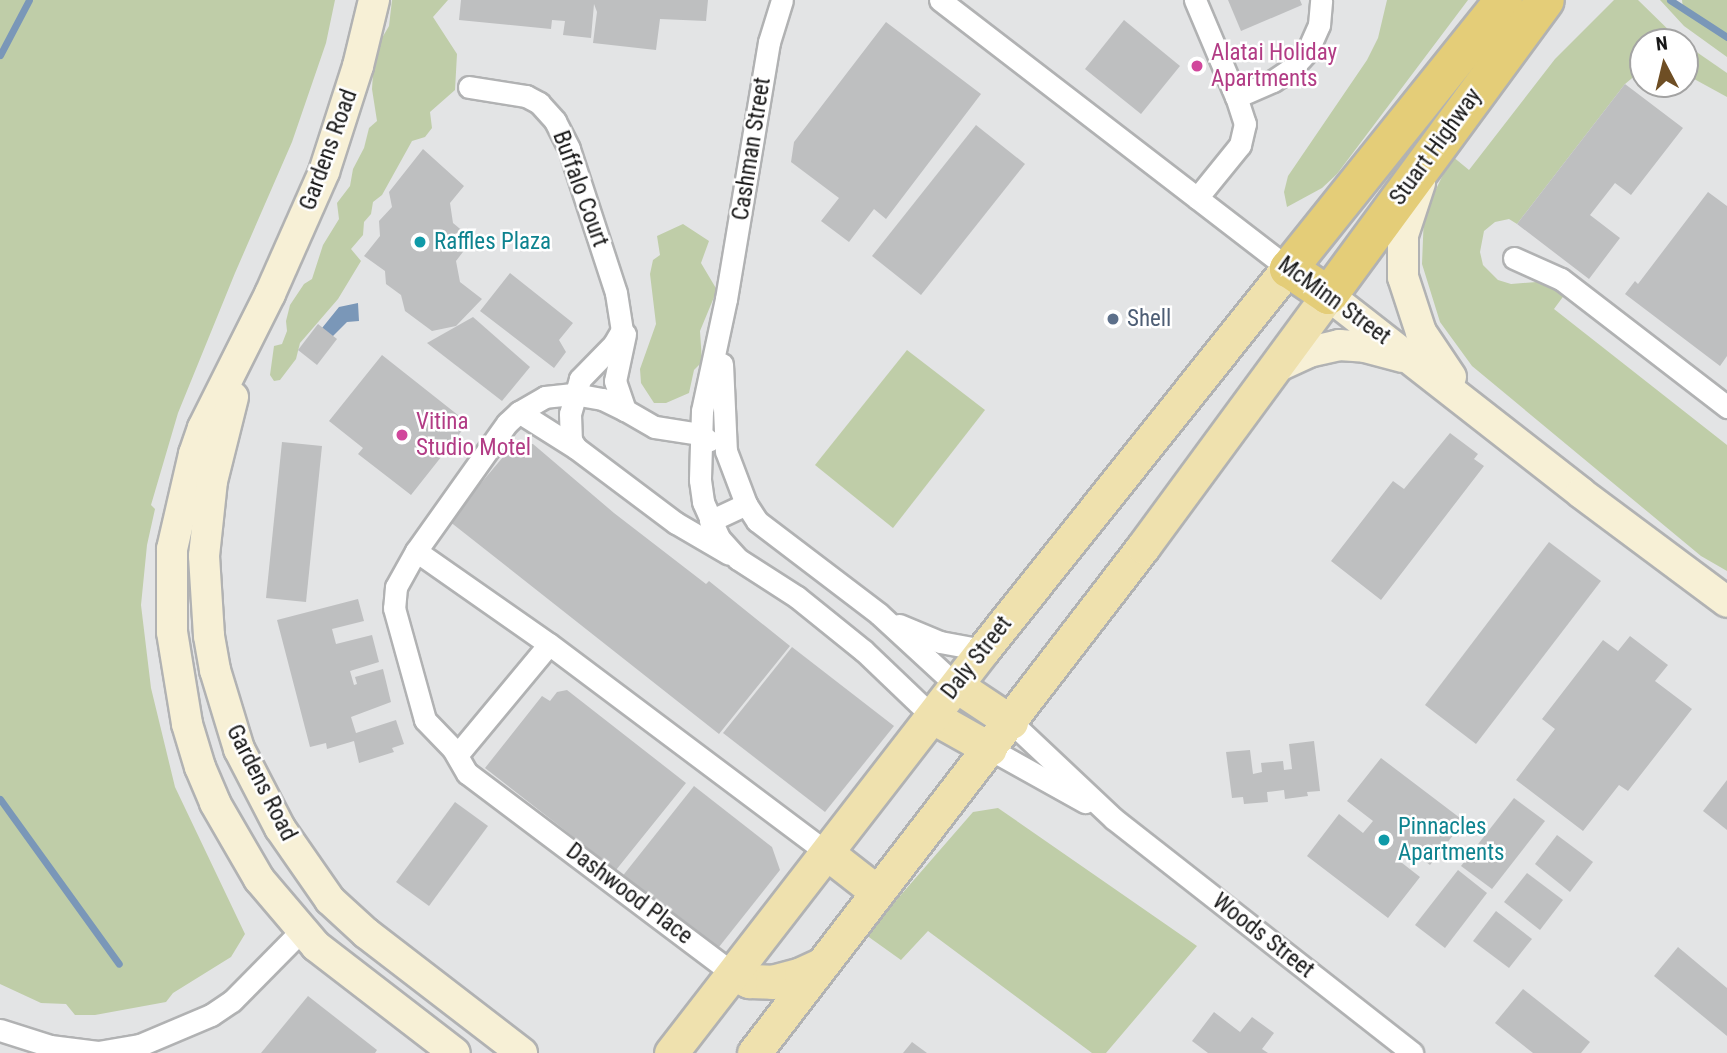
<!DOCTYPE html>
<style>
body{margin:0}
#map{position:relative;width:1727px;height:1053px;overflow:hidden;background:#e3e4e5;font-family:"Roboto Condensed",sans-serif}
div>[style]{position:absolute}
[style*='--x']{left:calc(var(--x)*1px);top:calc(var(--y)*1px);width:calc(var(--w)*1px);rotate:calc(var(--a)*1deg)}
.green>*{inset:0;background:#bfcda8}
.water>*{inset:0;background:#7a97b8}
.stream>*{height:7px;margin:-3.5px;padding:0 3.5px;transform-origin:3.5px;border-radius:3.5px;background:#7a97b8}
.building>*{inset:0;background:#bebfc0}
.roads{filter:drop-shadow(2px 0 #b1b2b3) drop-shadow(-2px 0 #b1b2b3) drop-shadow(0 2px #b1b2b3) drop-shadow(0 -2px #b1b2b3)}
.street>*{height:21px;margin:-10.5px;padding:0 10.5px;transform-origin:10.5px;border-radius:10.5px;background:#fff}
.secondary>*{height:30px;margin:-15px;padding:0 15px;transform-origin:15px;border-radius:15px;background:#f7f0d6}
.primary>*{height:33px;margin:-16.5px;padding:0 16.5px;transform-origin:16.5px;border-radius:16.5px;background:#efe1ae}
.highway>*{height:37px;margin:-18.5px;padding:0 18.5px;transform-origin:18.5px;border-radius:18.5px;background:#e4cd78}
.dots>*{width:19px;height:19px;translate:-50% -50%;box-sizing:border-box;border:4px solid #fff;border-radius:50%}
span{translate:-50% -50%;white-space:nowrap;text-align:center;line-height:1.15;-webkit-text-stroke:5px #fff;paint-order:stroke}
.hotel-label{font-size:23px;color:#b23c85}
.left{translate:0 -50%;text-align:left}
.street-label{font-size:23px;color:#181818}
.culture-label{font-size:23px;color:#0d838f}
.service-label{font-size:23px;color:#4e5e75}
.north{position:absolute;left:1629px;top:28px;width:70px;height:70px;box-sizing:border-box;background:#fff;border:2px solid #a3a3a3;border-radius:50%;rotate:353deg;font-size:19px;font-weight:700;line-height:28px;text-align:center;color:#181818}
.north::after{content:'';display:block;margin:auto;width:24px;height:32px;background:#6e4e24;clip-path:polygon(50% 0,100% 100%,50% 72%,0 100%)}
</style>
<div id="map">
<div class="green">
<div style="clip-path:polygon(0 0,335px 0,326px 43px,292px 142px,235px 273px,178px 413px,151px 505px,155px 509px,147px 545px,141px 605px,151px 688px,175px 787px,245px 934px,231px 957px,173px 993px,166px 1002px,95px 1015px,75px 1015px,66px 1004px,41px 1003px,0 984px)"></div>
<div style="clip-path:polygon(392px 0,448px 0,433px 17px,457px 54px,455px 90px,430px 112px,432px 128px,425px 137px,412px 141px,382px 195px,373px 202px,371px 214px,364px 222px,363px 235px,351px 249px,361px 261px,338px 299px,300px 343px,296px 359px,280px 380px,274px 381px,270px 375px,274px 346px,282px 344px,287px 331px,286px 321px,290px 305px,304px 284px,312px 279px,323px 245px,339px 219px,337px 203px,350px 186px,353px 169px,364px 148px,369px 128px,377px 121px,372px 89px,373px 73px,382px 38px,389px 26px)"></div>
<div style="clip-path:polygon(1387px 0,1468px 0,1337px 174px,1322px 188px,1287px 207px,1284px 192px,1288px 176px,1367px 60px,1378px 38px)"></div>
<div style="clip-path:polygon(1614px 0,1638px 0,1681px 42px,1643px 42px,1643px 69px,1625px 84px,1517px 224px,1509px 219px,1495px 222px,1484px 231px,1480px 252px,1483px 265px,1498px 280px,1511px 284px,1549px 281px,1565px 294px,1554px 309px,1727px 445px,1727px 571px,1701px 556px,1472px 366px,1440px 322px,1422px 264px,1424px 214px,1452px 156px,1469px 170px,1555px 59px)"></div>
<div style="clip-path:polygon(1660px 0,1670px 0,1683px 9px,1682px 0,1727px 0,1727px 37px,1708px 26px,1727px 38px,1727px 57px,1684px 26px)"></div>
<div style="clip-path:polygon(1685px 44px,1727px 73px,1727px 97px,1685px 74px)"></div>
<div style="clip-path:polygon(683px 224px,709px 241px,701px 263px,717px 290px,700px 331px,702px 362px,694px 370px,689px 393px,666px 403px,654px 403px,641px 383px,640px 369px,656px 324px,650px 274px,653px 260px,660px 255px,657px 236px)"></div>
<div style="clip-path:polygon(907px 350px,985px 410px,893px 528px,815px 465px)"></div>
<div style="clip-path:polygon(998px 808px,1197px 946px,1106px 1053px,1092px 1053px,928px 931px,901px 960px,866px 935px,973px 812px)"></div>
</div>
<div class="water">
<div style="clip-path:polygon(358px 303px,359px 321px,347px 322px,328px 341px,318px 333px,339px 307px)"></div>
</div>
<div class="stream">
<div style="--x:1670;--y:0;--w:68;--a:33"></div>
<div style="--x:0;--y:55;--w:62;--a:-62.2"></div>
<div style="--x:0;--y:799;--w:203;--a:54.2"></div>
</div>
<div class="building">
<div style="clip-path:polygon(461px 0,708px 0,706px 21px,660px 19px,656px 50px,593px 43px,597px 12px,594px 4px,591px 38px,563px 35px,565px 21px,552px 20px,551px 29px,459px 20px)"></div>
<div style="clip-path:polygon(1228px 0,1300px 0,1302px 5px,1241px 31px)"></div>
<div style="clip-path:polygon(1124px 20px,1180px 66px,1141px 114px,1085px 69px)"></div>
<div style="clip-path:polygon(886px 22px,981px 94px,886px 219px,874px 209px,849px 242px,821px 221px,839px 198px,791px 162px,794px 142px)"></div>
<div style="clip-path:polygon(1625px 84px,1683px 128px,1631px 195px,1615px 183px,1590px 215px,1620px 238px,1589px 279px,1517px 224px)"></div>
<div style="clip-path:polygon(976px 125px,1025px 164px,921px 295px,872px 256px)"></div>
<div style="clip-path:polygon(423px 149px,464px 186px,450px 203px,453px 223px,465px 233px,466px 248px,456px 261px,460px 282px,482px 299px,456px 326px,432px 331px,405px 311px,401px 295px,386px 284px,385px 271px,364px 256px,380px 236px,379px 221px,392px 207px,389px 192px)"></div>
<div style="clip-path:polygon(1708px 192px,1727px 206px,1727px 356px,1720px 366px,1625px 294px,1635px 281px,1638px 284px)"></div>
<div style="clip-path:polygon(510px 273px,573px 323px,559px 340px,566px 352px,554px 368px,480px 311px)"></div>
<div style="clip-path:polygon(473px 317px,530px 367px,502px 401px,427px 343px)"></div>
<div style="clip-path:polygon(318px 324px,337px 339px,317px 365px,298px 350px)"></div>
<div style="clip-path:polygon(382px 355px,468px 423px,411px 495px,358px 454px,363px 448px,329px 421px)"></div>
<div style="clip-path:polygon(1450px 433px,1478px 454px,1474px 459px,1484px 466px,1381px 600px,1331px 561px,1393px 481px,1404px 489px)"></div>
<div style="clip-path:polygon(282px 442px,322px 446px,306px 602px,266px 598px)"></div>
<div style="clip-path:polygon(514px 444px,533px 444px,614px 513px,706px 584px,709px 581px,790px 646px,719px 734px,449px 521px)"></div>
<div style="clip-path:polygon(1549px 542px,1601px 581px,1476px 744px,1425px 705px)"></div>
<div style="clip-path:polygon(358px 599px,364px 621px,332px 629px,336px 644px,372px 635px,379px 662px,350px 671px,354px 685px,357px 684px,355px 677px,383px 669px,391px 702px,351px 717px,356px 733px,396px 720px,404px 744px,392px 748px,394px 752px,359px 763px,354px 741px,327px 749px,326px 743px,310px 747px,277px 620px)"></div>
<div style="clip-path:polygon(1630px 636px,1668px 665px,1655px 681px,1692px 709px,1628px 791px,1619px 785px,1583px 831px,1516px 780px,1555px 729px,1542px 719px,1603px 640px,1618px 651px)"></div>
<div style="clip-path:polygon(792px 647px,894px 726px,825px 812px,723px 733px)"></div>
<div style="clip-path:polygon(567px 690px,686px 783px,616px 870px,485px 768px,542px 696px,550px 701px,557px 692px)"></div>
<div style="clip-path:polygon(1314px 741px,1320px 791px,1307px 792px,1308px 796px,1285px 799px,1284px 790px,1267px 792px,1268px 802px,1244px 804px,1243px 797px,1232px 798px,1226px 752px,1250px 750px,1253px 774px,1262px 772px,1261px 763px,1283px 761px,1284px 770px,1292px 769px,1289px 744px)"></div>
<div style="clip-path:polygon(1381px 758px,1464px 821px,1430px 865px,1406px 847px,1397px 859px,1420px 877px,1388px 918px,1307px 856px,1339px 814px,1363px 833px,1373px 821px,1347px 801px)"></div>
<div style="clip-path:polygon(1727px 780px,1727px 830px,1703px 811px)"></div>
<div style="clip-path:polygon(694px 786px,772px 847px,780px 870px,715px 952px,621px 878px)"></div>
<div style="clip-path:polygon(1514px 798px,1545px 821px,1492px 889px,1461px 866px)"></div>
<div style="clip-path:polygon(455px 802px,488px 826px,429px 906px,396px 882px)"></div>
<div style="clip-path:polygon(1557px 835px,1593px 862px,1570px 892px,1535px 864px)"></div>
<div style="clip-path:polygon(1458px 870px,1487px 893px,1445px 948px,1415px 925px)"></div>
<div style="clip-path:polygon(1527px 873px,1563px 900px,1540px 930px,1504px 902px)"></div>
<div style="clip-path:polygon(1496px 911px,1532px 939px,1509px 968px,1473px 941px)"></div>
<div style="clip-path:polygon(1678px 947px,1727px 988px,1727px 1036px,1654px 976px)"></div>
<div style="clip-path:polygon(1523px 989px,1590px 1042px,1581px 1053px,1533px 1053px,1495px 1023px)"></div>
<div style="clip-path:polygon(308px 996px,377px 1050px,375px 1053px,261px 1053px)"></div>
<div style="clip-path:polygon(1214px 1012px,1240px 1032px,1252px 1017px,1274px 1033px,1262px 1049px,1268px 1053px,1208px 1053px,1192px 1041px)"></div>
<div style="clip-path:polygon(912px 1042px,927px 1053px,903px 1053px)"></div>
</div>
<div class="roads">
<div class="street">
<div style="--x:782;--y:0;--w:44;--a:107.2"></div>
<div style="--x:769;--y:42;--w:261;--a:99.5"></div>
<div style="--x:726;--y:299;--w:115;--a:102.1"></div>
<div style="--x:702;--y:411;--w:69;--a:91.7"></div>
<div style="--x:700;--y:480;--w:22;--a:82"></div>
<div style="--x:703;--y:502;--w:39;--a:66"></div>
<div style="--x:719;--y:538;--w:28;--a:48"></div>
<div style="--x:738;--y:559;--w:70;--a:32.8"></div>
<div style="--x:797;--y:597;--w:86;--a:38.9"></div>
<div style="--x:864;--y:651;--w:95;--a:43.7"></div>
<div style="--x:940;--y:0;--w:439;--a:37.6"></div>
<div style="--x:1195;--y:0;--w:105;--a:67.1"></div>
<div style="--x:469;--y:87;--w:58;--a:9"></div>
<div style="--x:526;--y:96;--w:15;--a:28"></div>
<div style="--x:539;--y:103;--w:24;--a:48"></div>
<div style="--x:555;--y:121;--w:31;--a:63"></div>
<div style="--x:569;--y:149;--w:151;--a:71.9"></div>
<div style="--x:616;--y:293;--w:37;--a:81"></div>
<div style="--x:622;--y:330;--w:16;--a:120"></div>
<div style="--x:614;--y:344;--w:49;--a:134.2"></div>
<div style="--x:580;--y:379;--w:36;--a:106"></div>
<div style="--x:570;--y:414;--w:26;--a:88"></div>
<div style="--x:571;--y:440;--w:9;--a:58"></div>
<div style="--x:576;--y:448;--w:125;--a:36.9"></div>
<div style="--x:676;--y:523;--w:61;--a:30.3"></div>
<div style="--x:1197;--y:198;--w:68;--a:-50.9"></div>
<div style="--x:1240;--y:145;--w:22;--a:-77"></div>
<div style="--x:1245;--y:124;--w:28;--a:-108"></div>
<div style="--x:1236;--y:97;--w:40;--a:-23.4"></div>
<div style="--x:1273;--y:81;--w:22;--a:-34"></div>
<div style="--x:1291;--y:69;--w:23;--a:-47"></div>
<div style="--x:1307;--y:52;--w:30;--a:-66"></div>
<div style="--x:1319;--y:25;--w:25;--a:-85"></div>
<div style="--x:1514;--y:258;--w:51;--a:24.1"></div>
<div style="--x:1561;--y:279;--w:210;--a:37.6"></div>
<div style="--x:625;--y:334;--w:48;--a:102"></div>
<div style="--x:615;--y:381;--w:31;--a:71"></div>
<div style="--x:625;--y:410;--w:34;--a:30"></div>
<div style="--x:655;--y:427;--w:46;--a:8.8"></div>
<div style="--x:700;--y:434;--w:11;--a:38"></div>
<div style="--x:722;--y:364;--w:87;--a:87.4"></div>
<div style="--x:726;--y:451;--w:57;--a:69.3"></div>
<div style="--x:746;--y:504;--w:20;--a:57"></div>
<div style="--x:757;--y:521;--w:153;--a:37.3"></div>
<div style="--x:879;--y:614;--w:106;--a:42.7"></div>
<div style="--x:625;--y:410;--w:25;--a:-154"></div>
<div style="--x:602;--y:399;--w:29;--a:-170"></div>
<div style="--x:573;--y:394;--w:28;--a:174"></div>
<div style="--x:545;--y:397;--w:30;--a:150"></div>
<div style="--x:519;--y:412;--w:16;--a:137"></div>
<div style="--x:507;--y:423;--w:157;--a:125.4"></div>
<div style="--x:416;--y:551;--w:41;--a:119.1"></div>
<div style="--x:396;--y:587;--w:21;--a:95"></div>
<div style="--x:394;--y:608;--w:116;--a:74.5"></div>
<div style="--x:425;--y:720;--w:40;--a:46"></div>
<div style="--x:453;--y:749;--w:28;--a:60"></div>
<div style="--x:467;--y:773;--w:334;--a:37"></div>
<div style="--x:519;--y:412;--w:67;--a:32.3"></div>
<div style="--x:710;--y:521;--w:40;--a:-25"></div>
<div style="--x:416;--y:551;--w:162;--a:35"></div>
<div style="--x:549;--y:644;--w:348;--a:36.9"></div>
<div style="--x:899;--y:625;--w:44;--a:22.5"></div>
<div style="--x:940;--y:642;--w:44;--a:10.5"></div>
<div style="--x:1011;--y:722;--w:141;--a:43.3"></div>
<div style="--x:1114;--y:819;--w:379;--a:38.1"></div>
<div style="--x:990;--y:749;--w:109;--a:29.2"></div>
<div style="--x:457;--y:755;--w:144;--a:-50.3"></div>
<div style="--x:0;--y:1030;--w:52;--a:17.7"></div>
<div style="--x:50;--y:1046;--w:48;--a:7.1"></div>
<div style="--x:98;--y:1052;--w:43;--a:-9.5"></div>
<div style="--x:140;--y:1045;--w:77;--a:-22.9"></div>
<div style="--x:211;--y:1015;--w:25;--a:-34"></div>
<div style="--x:232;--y:1001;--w:100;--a:-45.4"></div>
</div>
<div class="secondary">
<div style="--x:374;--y:0;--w:68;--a:103.6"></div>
<div style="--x:358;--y:66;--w:111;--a:107.8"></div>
<div style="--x:324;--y:172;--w:133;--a:113.9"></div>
<div style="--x:270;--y:294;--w:150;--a:116.6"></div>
<div style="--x:203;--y:428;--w:28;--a:109"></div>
<div style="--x:194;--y:454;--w:98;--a:103"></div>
<div style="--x:172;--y:549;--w:83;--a:90"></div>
<div style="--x:172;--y:632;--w:93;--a:80.7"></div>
<div style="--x:187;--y:724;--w:45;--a:73.2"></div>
<div style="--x:200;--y:767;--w:39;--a:67"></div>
<div style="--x:215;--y:803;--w:88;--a:59.9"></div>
<div style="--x:259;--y:879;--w:88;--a:49.6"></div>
<div style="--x:316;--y:946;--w:175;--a:37.6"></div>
<div style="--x:1420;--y:183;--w:55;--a:108.1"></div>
<div style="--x:1403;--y:235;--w:42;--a:90"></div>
<div style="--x:1403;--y:277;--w:58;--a:71.9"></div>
<div style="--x:1421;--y:332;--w:54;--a:56.3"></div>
<div style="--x:1328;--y:295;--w:321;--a:38"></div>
<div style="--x:1581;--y:493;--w:182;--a:36.7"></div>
<div style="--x:1279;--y:366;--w:33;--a:-25"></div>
<div style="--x:1309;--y:352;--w:31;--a:-13"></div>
<div style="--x:1339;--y:345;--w:26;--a:4"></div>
<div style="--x:1365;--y:347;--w:38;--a:15"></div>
<div style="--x:233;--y:397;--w:87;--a:104"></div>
<div style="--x:212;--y:481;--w:75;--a:96.1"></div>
<div style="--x:204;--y:556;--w:80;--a:86.4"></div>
<div style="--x:209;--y:636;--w:35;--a:80"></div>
<div style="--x:215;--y:670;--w:83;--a:73.1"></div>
<div style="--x:239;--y:749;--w:89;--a:62.6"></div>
<div style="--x:280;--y:828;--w:88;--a:55.2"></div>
<div style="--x:330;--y:900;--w:49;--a:42.5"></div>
<div style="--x:366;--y:933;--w:197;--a:37.6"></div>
</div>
<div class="primary">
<div style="--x:957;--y:686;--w:65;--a:33.7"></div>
<div style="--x:933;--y:717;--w:65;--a:29.3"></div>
<div style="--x:827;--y:853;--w:63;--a:38"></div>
<div style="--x:734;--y:974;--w:17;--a:25"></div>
<div style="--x:749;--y:981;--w:23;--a:2"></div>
<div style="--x:772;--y:982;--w:30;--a:-15"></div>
<div style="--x:801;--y:974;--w:21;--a:-25"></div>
<div style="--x:671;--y:1053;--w:510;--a:-52.25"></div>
<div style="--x:983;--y:650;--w:489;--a:-51.4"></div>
<div style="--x:754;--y:1053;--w:638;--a:-52.45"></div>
<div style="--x:1143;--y:547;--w:313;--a:-53.7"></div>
</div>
<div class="highway">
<div style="--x:1503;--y:0;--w:344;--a:128.7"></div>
<div style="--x:1288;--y:268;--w:48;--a:34"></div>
<div style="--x:1328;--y:295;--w:366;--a:-53.7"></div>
</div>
</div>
<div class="dots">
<div style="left:1197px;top:66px;background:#d1479c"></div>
<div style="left:420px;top:242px;background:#0f9aa8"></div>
<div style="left:1113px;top:319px;background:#5c6f8a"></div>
<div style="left:402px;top:435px;background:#d1479c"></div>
<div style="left:1384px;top:840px;background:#0f9aa8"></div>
</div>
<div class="hotel-label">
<span class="left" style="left:1211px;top:66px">Alatai Holiday<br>Apartments</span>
<span class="left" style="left:416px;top:435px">Vitina<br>Studio Motel</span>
</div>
<div class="street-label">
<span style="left:1436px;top:147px;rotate:-54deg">Stuart Highway</span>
<span style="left:752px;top:149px;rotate:-81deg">Cashman Street</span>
<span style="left:329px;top:150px;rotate:-70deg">Gardens Road</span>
<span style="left:580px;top:189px;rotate:70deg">Buffalo Court</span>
<span style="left:1334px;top:301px;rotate:36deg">McMinn Street</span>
<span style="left:977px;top:658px;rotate:-52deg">Daly Street</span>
<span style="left:261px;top:783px;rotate:63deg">Gardens Road</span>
<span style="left:629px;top:894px;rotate:37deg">Dashwood Place</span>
<span style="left:1263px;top:936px;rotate:38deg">Woods Street</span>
</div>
<div class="culture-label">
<span class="left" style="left:434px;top:242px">Raffles Plaza</span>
<span class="left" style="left:1398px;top:840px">Pinnacles<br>Apartments</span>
</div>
<div class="service-label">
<span class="left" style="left:1127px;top:319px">Shell</span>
</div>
<div class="north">N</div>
</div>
